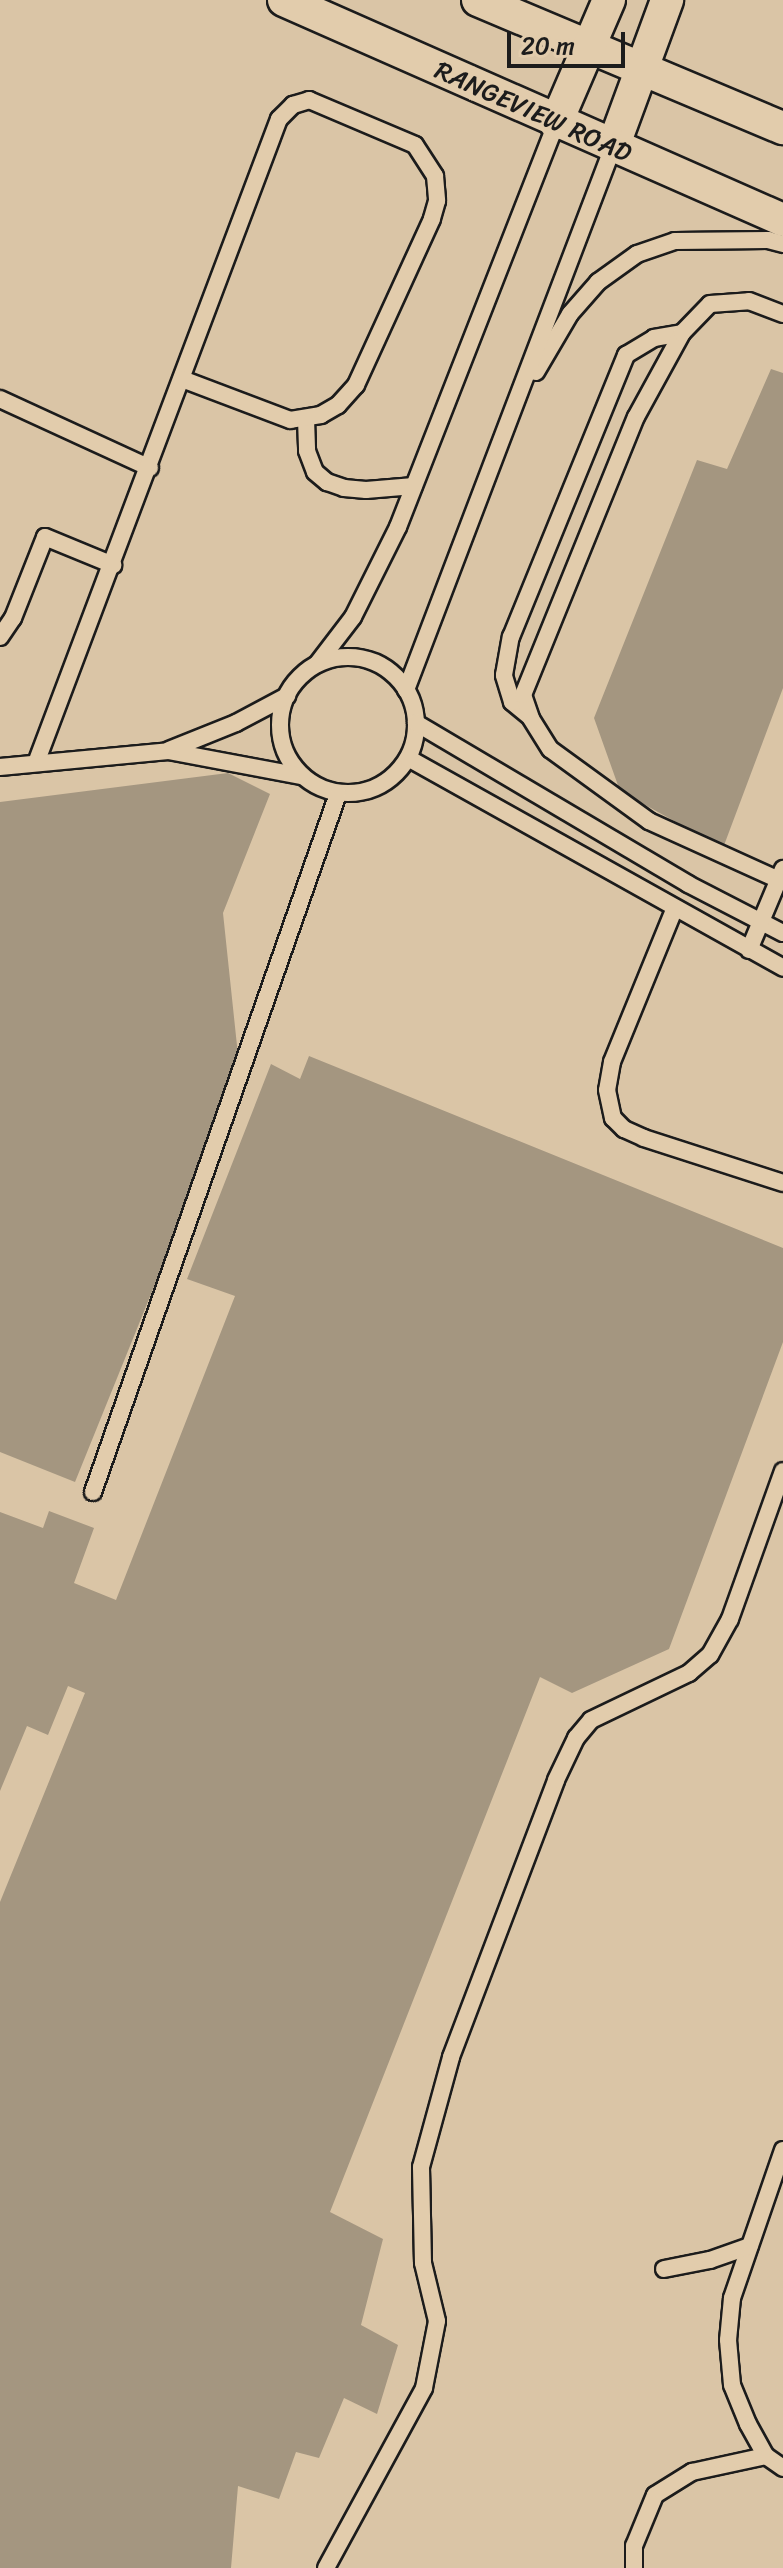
<!DOCTYPE html>
<style>
body{margin:0}
#map{position:relative;width:783px;height:2568px;overflow:hidden;background:#dac5a6;font-family:Sriracha,sans-serif}
div>[style]{position:absolute}
[style*='--x']{left:calc(var(--x)*1px);top:calc(var(--y)*1px);width:calc(var(--w)*1px);rotate:calc(var(--a)*1deg)}
.building>*{inset:0;background:#a49680}
.roads{filter:drop-shadow(2px 0 #1c1c1c) drop-shadow(-2px 0 #1c1c1c) drop-shadow(0 2px #1c1c1c) drop-shadow(0 -2px #1c1c1c)}
.lane>*{height:16px;margin:-8px;padding:0 8px;transform-origin:8px;border-radius:8px;background:#e2ccac}
.lane>.ring{margin:-8px;padding:0;box-sizing:content-box;background:none;border:16px solid #e2ccac;border-radius:50%}
.street>*{height:32px;margin:-16px;padding:0 16px;transform-origin:16px;border-radius:16px;background:#e2ccac}
span{translate:-50% -50%;white-space:nowrap;text-align:center;line-height:1.15;-webkit-text-stroke:7px #e2ccac;paint-order:stroke}
.street-label{font-size:26px;color:#1c1c1c}
.scale{position:absolute;left:507px;top:32px;width:118px;height:36px;box-sizing:border-box;border:4px solid #1c1c1c;border-top:0;padding-left:10px;font-size:24px;line-height:28px;white-space:nowrap;color:#1c1c1c;-webkit-text-stroke:6px #e2ccac;paint-order:stroke}
</style>
<div id="map">
<div class="building">
<div style="clip-path:polygon(771px 369px,783px 373px,783px 688px,723px 848px,620px 791px,594px 718px,697px 460px,727px 469px)"></div>
<div style="clip-path:polygon(228px 773px,270px 794px,223px 913px,240px 1074px,75px 1482px,0 1452px,0 802px)"></div>
<div style="clip-path:polygon(309px 1056px,783px 1248px,783px 1342px,669px 1649px,572px 1693px,540px 1677px,330px 2212px,383px 2239px,361px 2325px,398px 2345px,377px 2414px,344px 2398px,319px 2458px,296px 2452px,279px 2499px,238px 2486px,231px 2568px,0 2568px,0 1902px,85px 1693px,68px 1686px,48px 1735px,27px 1726px,0 1791px,0 1512px,43px 1528px,49px 1511px,94px 1528px,74px 1583px,116px 1600px,235px 1296px,187px 1279px,271px 1064px,300px 1079px)"></div>
</div>
<div class="roads">
<div class="lane">
<div style="--x:536;--y:372;--w:67;--a:-59.6"></div>
<div style="--x:570;--y:314;--w:43;--a:-48.8"></div>
<div style="--x:598;--y:282;--w:48;--a:-35.7"></div>
<div style="--x:637;--y:254;--w:40;--a:-18.9"></div>
<div style="--x:675;--y:241;--w:93;--a:-0.6"></div>
<div style="--x:768;--y:240;--w:16;--a:15"></div>
<div style="--x:0;--y:399;--w:165;--a:24.7"></div>
<div style="--x:306;--y:419;--w:32;--a:88"></div>
<div style="--x:307;--y:451;--w:22;--a:69"></div>
<div style="--x:315;--y:472;--w:16;--a:40"></div>
<div style="--x:327;--y:482;--w:18;--a:19"></div>
<div style="--x:344;--y:488;--w:22;--a:5"></div>
<div style="--x:366;--y:490;--w:48;--a:-4.8"></div>
<div style="--x:0;--y:637;--w:23;--a:-56"></div>
<div style="--x:13;--y:618;--w:87;--a:-68.4"></div>
<div style="--x:45;--y:537;--w:74;--a:22.4"></div>
<div class="ring" style="left:280px;top:657px;width:120px;height:120px"></div>
<div style="--x:317;--y:664;--w:59;--a:-52.5"></div>
<div style="--x:353;--y:617;--w:101;--a:-63.4"></div>
<div style="--x:398;--y:527;--w:434;--a:-68.6"></div>
<div style="--x:406;--y:690;--w:581;--a:-69.13"></div>
<div style="--x:529;--y:716;--w:22;--a:-141"></div>
<div style="--x:512;--y:702;--w:28;--a:-107"></div>
<div style="--x:504;--y:675;--w:39;--a:-80"></div>
<div style="--x:511;--y:637;--w:305;--a:-67.8"></div>
<div style="--x:626;--y:355;--w:33;--a:-31"></div>
<div style="--x:654;--y:338;--w:28;--a:-10"></div>
<div style="--x:416;--y:723;--w:316;--a:30.6"></div>
<div style="--x:688;--y:884;--w:107;--a:27.3"></div>
<div style="--x:169;--y:750;--w:72;--a:-21.9"></div>
<div style="--x:236;--y:723;--w:58;--a:-27.9"></div>
<div style="--x:408;--y:758;--w:430;--a:29.2"></div>
<div style="--x:36;--y:763;--w:688;--a:-69.33"></div>
<div style="--x:279;--y:119;--w:20;--a:-45"></div>
<div style="--x:293;--y:105;--w:17;--a:-17"></div>
<div style="--x:309;--y:100;--w:115;--a:23"></div>
<div style="--x:415;--y:145;--w:37;--a:57"></div>
<div style="--x:435;--y:176;--w:25;--a:85"></div>
<div style="--x:437;--y:201;--w:19;--a:106"></div>
<div style="--x:432;--y:219;--w:183;--a:114.6"></div>
<div style="--x:356;--y:385;--w:27;--a:132"></div>
<div style="--x:338;--y:405;--w:20;--a:150"></div>
<div style="--x:321;--y:415;--w:31;--a:171"></div>
<div style="--x:290;--y:420;--w:116;--a:-159.2"></div>
<div style="--x:0;--y:767;--w:169;--a:-5.4"></div>
<div style="--x:168;--y:751;--w:136;--a:10.6"></div>
<div style="--x:779;--y:880;--w:143;--a:-155.6"></div>
<div style="--x:649;--y:821;--w:122;--a:-144"></div>
<div style="--x:550;--y:749;--w:36;--a:-122"></div>
<div style="--x:531;--y:718;--w:24;--a:-109"></div>
<div style="--x:523;--y:695;--w:300;--a:-67.9"></div>
<div style="--x:636;--y:417;--w:96;--a:-61.3"></div>
<div style="--x:682;--y:333;--w:40;--a:-46"></div>
<div style="--x:710;--y:304;--w:39;--a:-4"></div>
<div style="--x:749;--y:301;--w:36;--a:21"></div>
<div style="--x:674;--y:910;--w:164;--a:112.2"></div>
<div style="--x:612;--y:1062;--w:28;--a:100"></div>
<div style="--x:607;--y:1090;--w:29;--a:78"></div>
<div style="--x:613;--y:1118;--w:16;--a:45"></div>
<div style="--x:624;--y:1129;--w:22;--a:24"></div>
<div style="--x:644;--y:1138;--w:146;--a:17.9"></div>
<div style="--x:749;--y:950;--w:88;--a:-67.2"></div>
<div style="--x:93;--y:1492;--w:740;--a:-70.66"></div>
<div style="--x:783;--y:2150;--w:157;--a:109"></div>
<div style="--x:732;--y:2298;--w:42;--a:95.4"></div>
<div style="--x:728;--y:2340;--w:45;--a:84.9"></div>
<div style="--x:732;--y:2385;--w:42;--a:67.7"></div>
<div style="--x:748;--y:2424;--w:37;--a:61"></div>
<div style="--x:766;--y:2456;--w:21;--a:35"></div>
<div style="--x:664;--y:2269;--w:47;--a:-11.1"></div>
<div style="--x:710;--y:2260;--w:42;--a:-19.3"></div>
<div style="--x:326;--y:2568;--w:205;--a:-61.4"></div>
<div style="--x:424;--y:2388;--w:68;--a:-79"></div>
<div style="--x:437;--y:2321;--w:60;--a:-103.6"></div>
<div style="--x:423;--y:2263;--w:96;--a:-91.2"></div>
<div style="--x:421;--y:2167;--w:114;--a:-74.7"></div>
<div style="--x:451;--y:2057;--w:296;--a:-69.2"></div>
<div style="--x:556;--y:1780;--w:47;--a:-64.5"></div>
<div style="--x:576;--y:1738;--w:23;--a:-50"></div>
<div style="--x:591;--y:1720;--w:109;--a:-25.6"></div>
<div style="--x:689;--y:1673;--w:28;--a:-41"></div>
<div style="--x:710;--y:1655;--w:41;--a:-60.9"></div>
<div style="--x:730;--y:1619;--w:157;--a:-70.3"></div>
<div style="--x:634;--y:2568;--w:22;--a:-90"></div>
<div style="--x:634;--y:2546;--w:55;--a:-67.6"></div>
<div style="--x:655;--y:2495;--w:44;--a:-31.9"></div>
<div style="--x:692;--y:2472;--w:76;--a:-12.2"></div>
</div>
<div class="street">
<div style="--x:284;--y:0;--w:545;--a:23.79"></div>
<div style="--x:478;--y:0;--w:331;--a:22.8"></div>
<div style="--x:556;--y:123;--w:134;--a:-66.7"></div>
<div style="--x:613;--y:147;--w:157;--a:-69.8"></div>
</div>
</div>
<div class="street-label">
<span style="left:533px;top:112px;rotate:24deg">RANGEVIEW ROAD</span>
</div>
<div class="scale">20 m</div>
</div>
